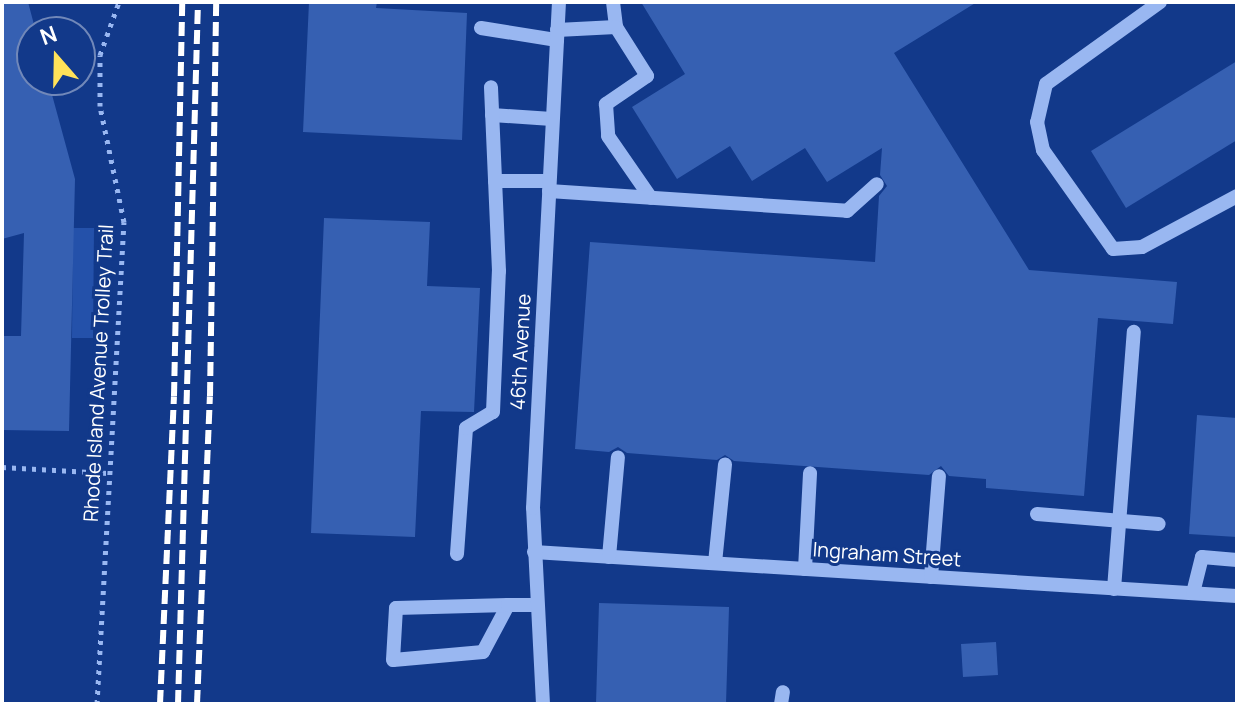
<!DOCTYPE html>
<style>
body{margin:0}
#map{position:relative;width:1239px;height:706px;overflow:hidden;background:#12398a;font-family:Manrope,sans-serif}
div>[style]{position:absolute}
[style*='--x']{left:calc(var(--x)*1px);top:calc(var(--y)*1px);width:calc(var(--w)*1px);rotate:calc(var(--a)*1deg)}
.green>*{inset:0;background:#2451aa}
.building>*{inset:0;background:#3660b2}
.path>*{height:5px;margin-top:-2.5px;transform-origin:0;background:repeating-linear-gradient(90deg,#99b7f1 0 4px,transparent 0 10px)}
.minor>*{height:14px;margin:-7px;padding:0 7px;transform-origin:7px;border-radius:7px;background:#99b7f1}
.rail>*{height:6px;margin-top:-3px;transform-origin:0;background:repeating-linear-gradient(90deg,#fff 0 14px,transparent 0 20px)}
span{translate:-50% -50%;white-space:nowrap;text-align:center;line-height:1.15;-webkit-text-stroke:6px #12398a;paint-order:stroke}
.street-label{font-size:20px;color:#fff}
.frame{position:absolute;inset:0;border:4px solid #fff;pointer-events:none}
.north{position:absolute;left:16px;top:16px;width:80px;height:80px;box-sizing:border-box;background:#12398a;border:2px solid #7188b9;border-radius:50%;rotate:340deg;font-size:22px;font-weight:700;line-height:32px;text-align:center;color:#fff}
.north::after{content:'';display:block;margin:auto;width:28px;height:36px;background:#ffe259;clip-path:polygon(50% 0,100% 100%,50% 72%,0 100%)}
</style>
<div id="map">
<div class="green">
<div style="clip-path:polygon(73px 228px,94px 228px,93px 338px,72px 338px)"></div>
</div>
<div class="building">
<div style="clip-path:polygon(2px 2px,28px 2px,36px 32px,32px 80px,48px 80px,75px 179px,69px 431px,2px 430px,2px 336px,21px 336px,24px 233px,2px 239px)"></div>
<div style="clip-path:polygon(309px 2px,377px 2px,376px 8px,467px 13px,462px 140px,303px 132px)"></div>
<div style="clip-path:polygon(641px 2px,977px 2px,894px 53px,1029px 270px,1177px 282px,1173px 324px,1098px 318px,1084px 496px,986px 488px,986px 479px,949px 476px,941px 466px,929px 475px,734px 461px,725px 455px,717px 460px,627px 453px,618px 447px,609px 452px,575px 449px,590px 242px,875px 262px,879px 196px,887px 186px,880px 175px,882px 148px,827px 182px,805px 148px,752px 181px,730px 146px,677px 179px,632px 107px,685px 74px)"></div>
<div style="clip-path:polygon(1237px 61px,1237px 140px,1126px 208px,1091px 151px)"></div>
<div style="clip-path:polygon(324px 218px,430px 222px,427px 286px,480px 288px,474px 412px,421px 411px,415px 537px,311px 533px)"></div>
<div style="clip-path:polygon(1197px 415px,1237px 418px,1237px 537px,1189px 534px)"></div>
<div style="clip-path:polygon(599px 603px,729px 607px,726px 704px,596px 704px)"></div>
<div style="clip-path:polygon(996px 642px,998px 675px,963px 677px,961px 644px)"></div>
</div>
<div class="path">
<div style="--x:2;--y:467;--w:106;--a:3.2"></div>
<div style="--x:97;--y:704;--w:483;--a:-86.8"></div>
<div style="--x:124;--y:222;--w:118;--a:-101.7"></div>
<div style="--x:100;--y:106;--w:51;--a:-90"></div>
<div style="--x:100;--y:55;--w:56;--a:-70.3"></div>
</div>
<div class="minor">
<div style="--x:613;--y:2;--w:25;--a:83"></div>
<div style="--x:1160;--y:2;--w:140;--a:144.3"></div>
<div style="--x:1046;--y:84;--w:39;--a:103"></div>
<div style="--x:1037;--y:122;--w:29;--a:78"></div>
<div style="--x:1043;--y:150;--w:121;--a:54.7"></div>
<div style="--x:1113;--y:249;--w:29;--a:-4"></div>
<div style="--x:1142;--y:247;--w:108;--a:-28.2"></div>
<div style="--x:481;--y:28;--w:77;--a:9"></div>
<div style="--x:557;--y:30;--w:59;--a:-2.9"></div>
<div style="--x:616;--y:27;--w:58;--a:57.7"></div>
<div style="--x:647;--y:76;--w:50;--a:145.7"></div>
<div style="--x:606;--y:104;--w:32;--a:86"></div>
<div style="--x:608;--y:136;--w:75;--a:55.3"></div>
<div style="--x:492;--y:115;--w:60;--a:3.8"></div>
<div style="--x:495;--y:181;--w:54;--a:0"></div>
<div style="--x:549;--y:191;--w:299;--a:3.8"></div>
<div style="--x:847;--y:211;--w:40;--a:-42"></div>
<div style="--x:1037;--y:514;--w:122;--a:4.7"></div>
<div style="--x:534;--y:552;--w:704;--a:3.58"></div>
<div style="--x:457;--y:554;--w:126;--a:-85.9"></div>
<div style="--x:466;--y:428;--w:31;--a:-31"></div>
<div style="--x:493;--y:412;--w:141;--a:-87.6"></div>
<div style="--x:499;--y:271;--w:184;--a:-92.5"></div>
<div style="--x:609;--y:557;--w:100;--a:-84.9"></div>
<div style="--x:715;--y:563;--w:99;--a:-84.2"></div>
<div style="--x:805;--y:569;--w:96;--a:-87"></div>
<div style="--x:931;--y:577;--w:101;--a:-85.5"></div>
<div style="--x:1114;--y:589;--w:258;--a:-85.6"></div>
<div style="--x:1193;--y:593;--w:37;--a:-76"></div>
<div style="--x:1202;--y:557;--w:35;--a:5"></div>
<div style="--x:508;--y:605;--w:53;--a:118"></div>
<div style="--x:483;--y:652;--w:90;--a:174.9"></div>
<div style="--x:393;--y:660;--w:52;--a:-86.7"></div>
<div style="--x:396;--y:608;--w:112;--a:-1.5"></div>
<div style="--x:508;--y:605;--w:29;--a:0"></div>
<div style="--x:543;--y:704;--w:196;--a:-92.9"></div>
<div style="--x:533;--y:508;--w:507;--a:-87.06"></div>
<div style="--x:781;--y:704;--w:12;--a:-81"></div>
</div>
<div class="rail">
<div style="--x:160;--y:704;--w:308;--a:-87.4"></div>
<div style="--x:174;--y:396;--w:394;--a:-88.8"></div>
<div style="--x:178;--y:704;--w:702;--a:-88.37"></div>
<div style="--x:197;--y:704;--w:308;--a:-87.6"></div>
<div style="--x:210;--y:396;--w:394;--a:-89.1"></div>
</div>
<div class="street-label">
<span style="left:520px;top:352px;rotate:-87deg">46th Avenue</span>
<span style="left:98px;top:373px;rotate:-87deg">Rhode Island Avenue Trolley Trail</span>
<span style="left:887px;top:554px;rotate:4deg">Ingraham Street</span>
</div>
<div class="frame"></div>
<div class="north">N</div>
</div>
